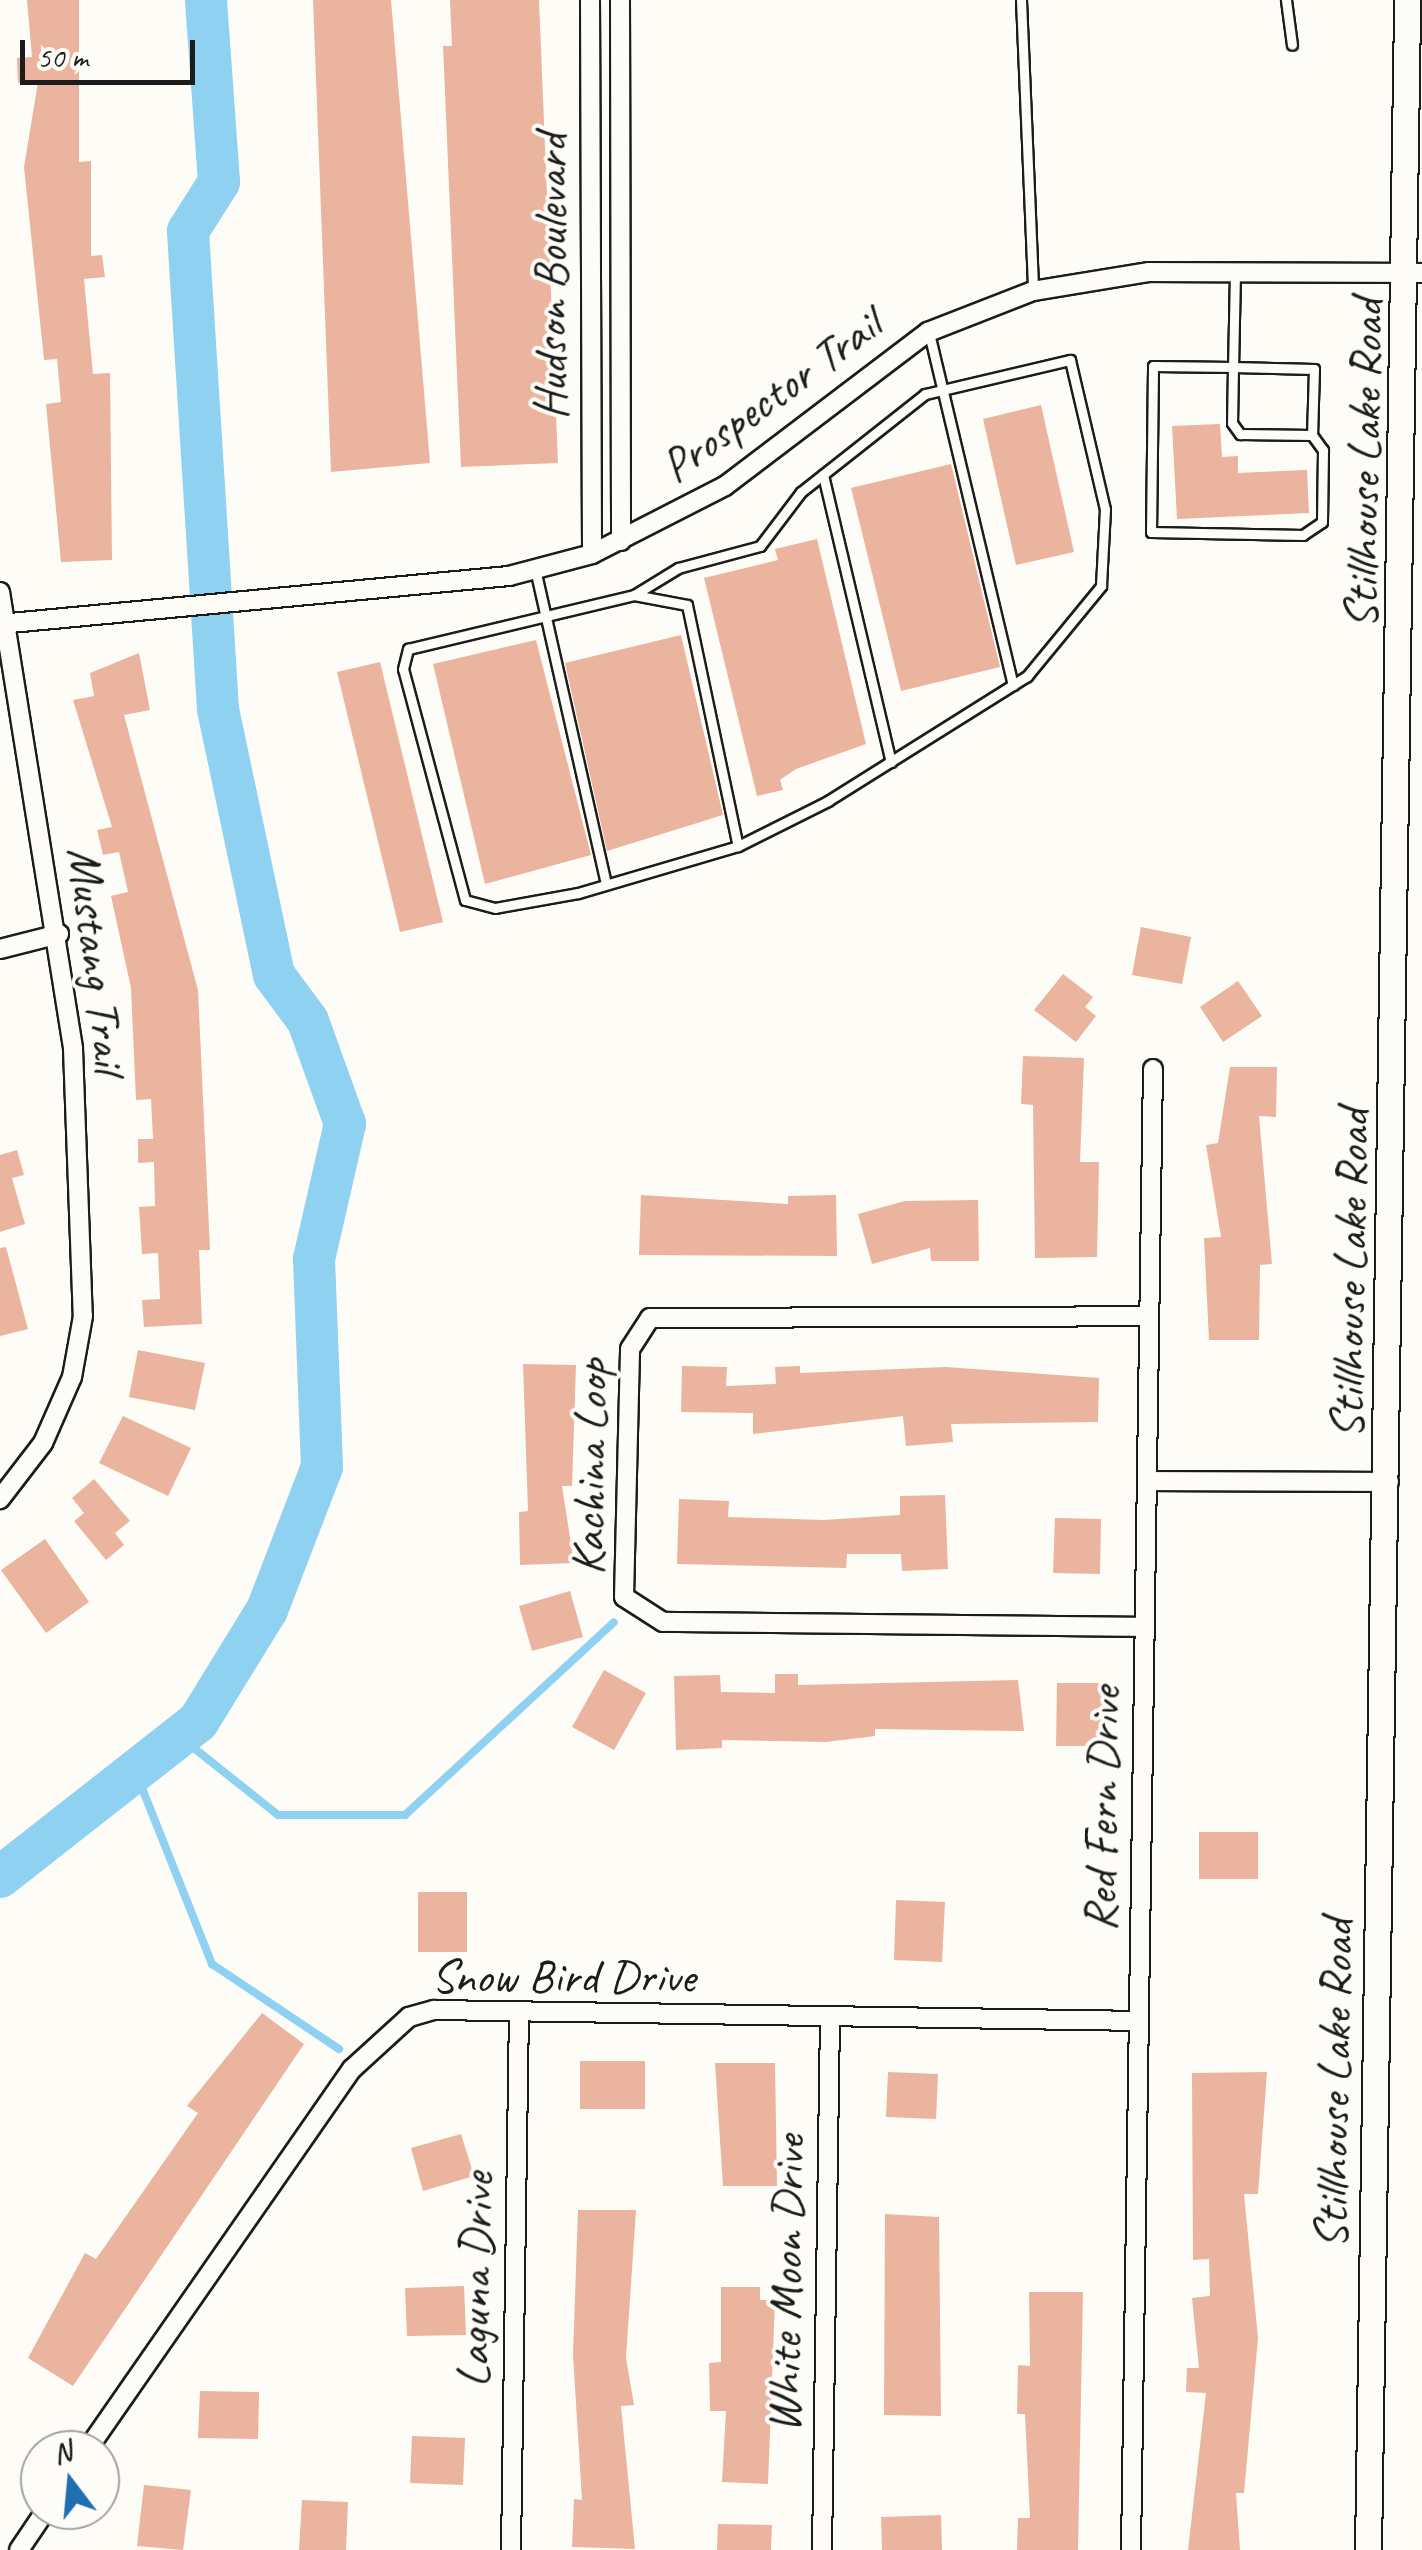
<!DOCTYPE html>
<style>
body{margin:0}
#map{position:relative;width:1422px;height:2550px;overflow:hidden;background:#fdfcf7;font-family:Caveat,sans-serif}
div>[style]{position:absolute}
[style*='--x']{left:calc(var(--x)*1px);top:calc(var(--y)*1px);width:calc(var(--w)*1px);rotate:calc(var(--a)*1deg)}
.stream>*{height:8px;margin:-4px;padding:0 4px;transform-origin:4px;border-radius:4px;background:#8fd1f1}
.river>*{height:42px;margin:-21px;padding:0 21px;transform-origin:21px;border-radius:21px;background:#8fd1f1}
.building>*{inset:0;background:#eab49e}
.roads{filter:drop-shadow(2px 0 #1c1c1c) drop-shadow(-2px 0 #1c1c1c) drop-shadow(0 2px #1c1c1c) drop-shadow(0 -2px #1c1c1c)}
.service>*{height:9px;margin:-4.5px;padding:0 4.5px;transform-origin:4.5px;border-radius:4.5px;background:#fdfcf7}
.minor>*{height:18px;margin:-9px;padding:0 9px;transform-origin:9px;border-radius:9px;background:#fdfcf7}
.secondary>*{height:25px;margin:-12.5px;padding:0 12.5px;transform-origin:12.5px;border-radius:12.5px;background:#fdfcf7}
span{translate:-50% -50%;white-space:nowrap;text-align:center;line-height:1.15;-webkit-text-stroke:8px #fdfcf7;paint-order:stroke}
.street-label{font-size:48px;color:#1c1c1c}
.north{position:absolute;left:20px;top:2430px;width:100px;height:100px;box-sizing:border-box;background:#fdfcf7;border:2px solid #a3a29f;border-radius:50%;rotate:344deg;font-size:28px;font-weight:700;line-height:40px;text-align:center;color:#1c1c1c}
.north::after{content:'';display:block;margin:auto;width:35px;height:45px;background:#1f6fb2;clip-path:polygon(50% 0,100% 100%,50% 72%,0 100%)}
.scale{position:absolute;left:20px;top:40px;width:175px;height:45px;box-sizing:border-box;border:5px solid #1c1c1c;border-top:0;padding-left:12px;font-size:30px;line-height:35px;white-space:nowrap;color:#1c1c1c;-webkit-text-stroke:8px #fdfcf7;paint-order:stroke}
</style>
<div id="map">
<div class="stream">
<div style="--x:180;--y:1737;--w:125;--a:38.5"></div>
<div style="--x:278;--y:1815;--w:127;--a:0"></div>
<div style="--x:405;--y:1815;--w:284;--a:-42.7"></div>
<div style="--x:136;--y:1773;--w:206;--a:68.3"></div>
<div style="--x:212;--y:1964;--w:153;--a:33.8"></div>
</div>
<div class="river">
<div style="--x:0;--y:1877;--w:251;--a:-38.1"></div>
<div style="--x:198;--y:1722;--w:132;--a:-58.4"></div>
<div style="--x:267;--y:1610;--w:153;--a:-69"></div>
<div style="--x:322;--y:1467;--w:208;--a:-92.2"></div>
<div style="--x:314;--y:1259;--w:139;--a:-77.1"></div>
<div style="--x:345;--y:1124;--w:109;--a:-109.8"></div>
<div style="--x:308;--y:1021;--w:57;--a:-126.5"></div>
<div style="--x:274;--y:975;--w:272;--a:-101.9"></div>
<div style="--x:218;--y:709;--w:479;--a:-93.6"></div>
<div style="--x:188;--y:231;--w:58;--a:-57.7"></div>
<div style="--x:219;--y:182;--w:182;--a:-94.1"></div>
</div>
<div class="building">
<div style="clip-path:polygon(27px 0,79px 0,79px 162px,91px 161px,91px 256px,102px 255px,105px 277px,84px 279px,93px 374px,110px 373px,112px 560px,61px 562px,46px 404px,61px 402px,57px 359px,44px 360px,24px 167px,38px 82px,18px 83px,17px 58px,32px 57px)"></div>
<div style="clip-path:polygon(313px 0,391px 0,430px 463px,331px 472px)"></div>
<div style="clip-path:polygon(450px 0,539px 0,558px 463px,461px 467px,443px 46px,452px 46px)"></div>
<div style="clip-path:polygon(1041px 405px,1074px 552px,1016px 565px,983px 419px)"></div>
<div style="clip-path:polygon(1220px 424px,1222px 457px,1238px 456px,1238px 473px,1307px 470px,1309px 513px,1177px 519px,1172px 426px)"></div>
<div style="clip-path:polygon(951px 464px,1000px 667px,901px 691px,851px 488px)"></div>
<div style="clip-path:polygon(817px 539px,866px 744px,796px 769px,780px 780px,783px 790px,757px 796px,704px 578px,778px 560px,775px 549px)"></div>
<div style="clip-path:polygon(681px 635px,723px 815px,607px 851px,565px 663px)"></div>
<div style="clip-path:polygon(536px 640px,591px 855px,485px 884px,433px 664px)"></div>
<div style="clip-path:polygon(139px 653px,150px 710px,124px 715px,198px 990px,210px 1250px,199px 1250px,202px 1324px,144px 1327px,142px 1300px,160px 1299px,158px 1253px,142px 1254px,139px 1207px,155px 1206px,154px 1162px,138px 1163px,138px 1139px,153px 1139px,151px 1099px,136px 1100px,131px 988px,111px 896px,128px 892px,119px 852px,103px 855px,97px 830px,112px 827px,73px 700px,94px 696px,90px 673px)"></div>
<div style="clip-path:polygon(380px 662px,443px 922px,400px 932px,337px 672px)"></div>
<div style="clip-path:polygon(1141px 927px,1191px 937px,1182px 984px,1132px 975px)"></div>
<div style="clip-path:polygon(1063px 974px,1093px 997px,1085px 1007px,1096px 1016px,1076px 1042px,1034px 1010px)"></div>
<div style="clip-path:polygon(1238px 981px,1262px 1016px,1223px 1042px,1200px 1007px)"></div>
<div style="clip-path:polygon(1023px 1056px,1084px 1058px,1080px 1162px,1099px 1162px,1097px 1257px,1035px 1258px,1033px 1105px,1021px 1104px)"></div>
<div style="clip-path:polygon(1230px 1067px,1277px 1067px,1276px 1117px,1259px 1116px,1272px 1264px,1260px 1265px,1259px 1340px,1209px 1340px,1204px 1238px,1221px 1237px,1206px 1145px,1218px 1143px)"></div>
<div style="clip-path:polygon(17px 1150px,24px 1175px,12px 1178px,25px 1224px,0 1232px,0 1155px)"></div>
<div style="clip-path:polygon(641px 1195px,788px 1204px,788px 1196px,836px 1195px,837px 1256px,639px 1255px)"></div>
<div style="clip-path:polygon(978px 1200px,979px 1261px,931px 1261px,930px 1248px,872px 1264px,858px 1214px,905px 1201px)"></div>
<div style="clip-path:polygon(6px 1247px,28px 1329px,0 1336px,0 1248px)"></div>
<div style="clip-path:polygon(138px 1350px,205px 1363px,195px 1410px,129px 1397px)"></div>
<div style="clip-path:polygon(523px 1364px,576px 1365px,572px 1486px,562px 1486px,574px 1563px,520px 1565px,519px 1512px,528px 1511px)"></div>
<div style="clip-path:polygon(682px 1366px,727px 1367px,726px 1386px,776px 1384px,775px 1367px,800px 1366px,800px 1373px,946px 1367px,1099px 1378px,1098px 1422px,951px 1424px,953px 1442px,906px 1446px,903px 1416px,753px 1434px,753px 1413px,681px 1412px)"></div>
<div style="clip-path:polygon(123px 1416px,191px 1448px,168px 1496px,99px 1463px)"></div>
<div style="clip-path:polygon(94px 1479px,130px 1521px,115px 1533px,124px 1545px,106px 1560px,74px 1521px,84px 1513px,72px 1498px)"></div>
<div style="clip-path:polygon(945px 1495px,948px 1569px,902px 1571px,901px 1554px,847px 1554px,846px 1568px,677px 1564px,679px 1499px,729px 1501px,728px 1517px,824px 1520px,900px 1515px,900px 1496px)"></div>
<div style="clip-path:polygon(1055px 1518px,1101px 1519px,1100px 1574px,1053px 1573px)"></div>
<div style="clip-path:polygon(45px 1539px,89px 1602px,46px 1633px,1px 1570px)"></div>
<div style="clip-path:polygon(570px 1591px,583px 1637px,532px 1651px,519px 1606px)"></div>
<div style="clip-path:polygon(604px 1670px,646px 1693px,614px 1750px,572px 1727px)"></div>
<div style="clip-path:polygon(775px 1674px,798px 1674px,798px 1685px,1018px 1680px,1024px 1731px,875px 1729px,875px 1736px,826px 1742px,722px 1740px,722px 1748px,676px 1750px,674px 1676px,720px 1675px,721px 1692px,775px 1693px)"></div>
<div style="clip-path:polygon(1057px 1683px,1103px 1683px,1103px 1746px,1056px 1746px)"></div>
<div style="clip-path:polygon(1199px 1832px,1258px 1832px,1258px 1879px,1199px 1879px)"></div>
<div style="clip-path:polygon(418px 1892px,467px 1892px,467px 1952px,418px 1952px)"></div>
<div style="clip-path:polygon(896px 1900px,945px 1902px,942px 1962px,894px 1960px)"></div>
<div style="clip-path:polygon(262px 2013px,304px 2044px,73px 2386px,28px 2358px,85px 2253px,96px 2259px,198px 2113px,187px 2106px)"></div>
<div style="clip-path:polygon(580px 2061px,645px 2061px,645px 2109px,580px 2109px)"></div>
<div style="clip-path:polygon(715px 2063px,775px 2063px,777px 2186px,723px 2186px)"></div>
<div style="clip-path:polygon(888px 2072px,938px 2074px,936px 2119px,886px 2117px)"></div>
<div style="clip-path:polygon(1267px 2072px,1258px 2194px,1244px 2194px,1258px 2338px,1244px 2493px,1236px 2493px,1240px 2550px,1188px 2550px,1206px 2393px,1186px 2392px,1187px 2368px,1199px 2368px,1192px 2298px,1210px 2296px,1209px 2259px,1193px 2260px,1192px 2073px)"></div>
<div style="clip-path:polygon(461px 2134px,474px 2176px,423px 2191px,411px 2148px)"></div>
<div style="clip-path:polygon(578px 2210px,636px 2210px,626px 2358px,634px 2405px,621px 2406px,635px 2549px,572px 2547px,574px 2499px,582px 2500px,573px 2355px)"></div>
<div style="clip-path:polygon(885px 2214px,939px 2217px,941px 2416px,884px 2415px)"></div>
<div style="clip-path:polygon(464px 2286px,466px 2335px,407px 2336px,405px 2288px)"></div>
<div style="clip-path:polygon(721px 2287px,760px 2287px,760px 2300px,775px 2300px,768px 2484px,722px 2482px,726px 2411px,710px 2411px,709px 2363px,721px 2362px)"></div>
<div style="clip-path:polygon(1029px 2292px,1083px 2292px,1078px 2550px,1017px 2550px,1018px 2518px,1030px 2518px,1025px 2414px,1017px 2414px,1018px 2365px,1030px 2366px)"></div>
<div style="clip-path:polygon(200px 2391px,259px 2392px,258px 2439px,198px 2438px)"></div>
<div style="clip-path:polygon(412px 2436px,465px 2438px,463px 2485px,410px 2483px)"></div>
<div style="clip-path:polygon(144px 2485px,191px 2490px,183px 2550px,137px 2546px)"></div>
<div style="clip-path:polygon(302px 2500px,348px 2502px,346px 2550px,299px 2550px)"></div>
<div style="clip-path:polygon(941px 2515px,942px 2550px,882px 2550px,881px 2517px)"></div>
<div style="clip-path:polygon(718px 2524px,772px 2525px,771px 2550px,717px 2550px)"></div>
</div>
<div class="roads">
<div class="service">
<div style="--x:1021;--y:0;--w:291;--a:87.6"></div>
<div style="--x:1286;--y:0;--w:45;--a:82.4"></div>
<div style="--x:1235;--y:273;--w:94;--a:91.2"></div>
<div style="--x:1233;--y:367;--w:56;--a:91"></div>
<div style="--x:1232;--y:423;--w:14;--a:54"></div>
<div style="--x:1240;--y:434;--w:72;--a:0.8"></div>
<div style="--x:1312;--y:435;--w:19;--a:54"></div>
<div style="--x:1323;--y:450;--w:72;--a:90.8"></div>
<div style="--x:1322;--y:522;--w:23;--a:146"></div>
<div style="--x:1303;--y:535;--w:152;--a:-178.9"></div>
<div style="--x:1151;--y:532;--w:166;--a:-89.3"></div>
<div style="--x:1153;--y:366;--w:80;--a:0.7"></div>
<div style="--x:1233;--y:367;--w:81;--a:1.4"></div>
<div style="--x:1314;--y:369;--w:66;--a:91.7"></div>
<div style="--x:929;--y:333;--w:362;--a:76.6"></div>
<div style="--x:1070;--y:360;--w:153;--a:76.8"></div>
<div style="--x:1105;--y:509;--w:77;--a:93"></div>
<div style="--x:1101;--y:586;--w:117;--a:129.4"></div>
<div style="--x:1027;--y:676;--w:235;--a:147.9"></div>
<div style="--x:828;--y:801;--w:101;--a:153.4"></div>
<div style="--x:738;--y:846;--w:167;--a:163.6"></div>
<div style="--x:578;--y:893;--w:84;--a:169.8"></div>
<div style="--x:495;--y:908;--w:31;--a:-165"></div>
<div style="--x:465;--y:900;--w:239;--a:-105"></div>
<div style="--x:403;--y:669;--w:21;--a:-76"></div>
<div style="--x:408;--y:649;--w:232;--a:-13.4"></div>
<div style="--x:634;--y:595;--w:52;--a:-31.5"></div>
<div style="--x:678;--y:568;--w:85;--a:-15"></div>
<div style="--x:760;--y:546;--w:68;--a:-52.8"></div>
<div style="--x:801;--y:492;--w:158;--a:-38.3"></div>
<div style="--x:925;--y:394;--w:149;--a:-13.2"></div>
<div style="--x:823;--y:475;--w:295;--a:76.7"></div>
<div style="--x:535;--y:569;--w:318;--a:77.3"></div>
<div style="--x:634;--y:595;--w:54;--a:10.7"></div>
<div style="--x:687;--y:605;--w:246;--a:78.1"></div>
</div>
<div class="minor">
<div style="--x:590;--y:0;--w:554;--a:89.79"></div>
<div style="--x:620;--y:0;--w:541;--a:89.89"></div>
<div style="--x:0;--y:592;--w:463;--a:80.9"></div>
<div style="--x:73;--y:1049;--w:267;--a:87.9"></div>
<div style="--x:83;--y:1316;--w:62;--a:100.2"></div>
<div style="--x:72;--y:1377;--w:72;--a:113.7"></div>
<div style="--x:43;--y:1443;--w:71;--a:127.5"></div>
<div style="--x:0;--y:624;--w:511;--a:-5.39"></div>
<div style="--x:509;--y:576;--w:86;--a:-14.8"></div>
<div style="--x:592;--y:554;--w:149;--a:-27.1"></div>
<div style="--x:725;--y:486;--w:255;--a:-37.2"></div>
<div style="--x:928;--y:332;--w:113;--a:-21.3"></div>
<div style="--x:1033;--y:291;--w:118;--a:-9.3"></div>
<div style="--x:1149;--y:272;--w:273;--a:0.2"></div>
<div style="--x:0;--y:949;--w:61;--a:-14.3"></div>
<div style="--x:1147;--y:1481;--w:242;--a:0.2"></div>
<div style="--x:1144;--y:1627;--w:481;--a:-179.4"></div>
<div style="--x:663;--y:1622;--w:46;--a:-147.3"></div>
<div style="--x:624;--y:1597;--w:248;--a:-88.6"></div>
<div style="--x:630;--y:1349;--w:37;--a:-57"></div>
<div style="--x:650;--y:1318;--w:499;--a:-0.2"></div>
<div style="--x:87;--y:2450;--w:464;--a:-55.2"></div>
<div style="--x:352;--y:2069;--w:77;--a:-42.4"></div>
<div style="--x:409;--y:2017;--w:26;--a:-16"></div>
<div style="--x:434;--y:2010;--w:705;--a:0.89"></div>
<div style="--x:19;--y:2550;--w:48;--a:-56"></div>
<div style="--x:511;--y:2550;--w:538;--a:-89.15"></div>
<div style="--x:822;--y:2550;--w:531;--a:-89.14"></div>
<div style="--x:1131;--y:2550;--w:1481;--a:-89.15"></div>
</div>
<div class="secondary">
<div style="--x:1368;--y:2550;--w:2550;--a:-89.12"></div>
</div>
</div>
<div class="street-label">
<span style="left:551px;top:277px;rotate:-90deg">Hudson Boulevard</span>
<span style="left:771px;top:396px;rotate:-36deg">Prospector Trail</span>
<span style="left:1364px;top:464px;rotate:-89deg">Stillhouse Lake Road</span>
<span style="left:97px;top:960px;rotate:83deg">Mustang Trail</span>
<span style="left:1350px;top:1274px;rotate:-89deg">Stillhouse Lake Road</span>
<span style="left:590px;top:1467px;rotate:-89deg">Kachina Loop</span>
<span style="left:1102px;top:1809px;rotate:-89deg">Red Fern Drive</span>
<span style="left:563px;top:1977px">Snow Bird Drive</span>
<span style="left:1334px;top:2084px;rotate:-89deg">Stillhouse Lake Road</span>
<span style="left:475px;top:2280px;rotate:-89deg">Laguna Drive</span>
<span style="left:786px;top:2284px;rotate:-89deg">White Moon Drive</span>
</div>
<div class="north">N</div>
<div class="scale">50 m</div>
</div>
